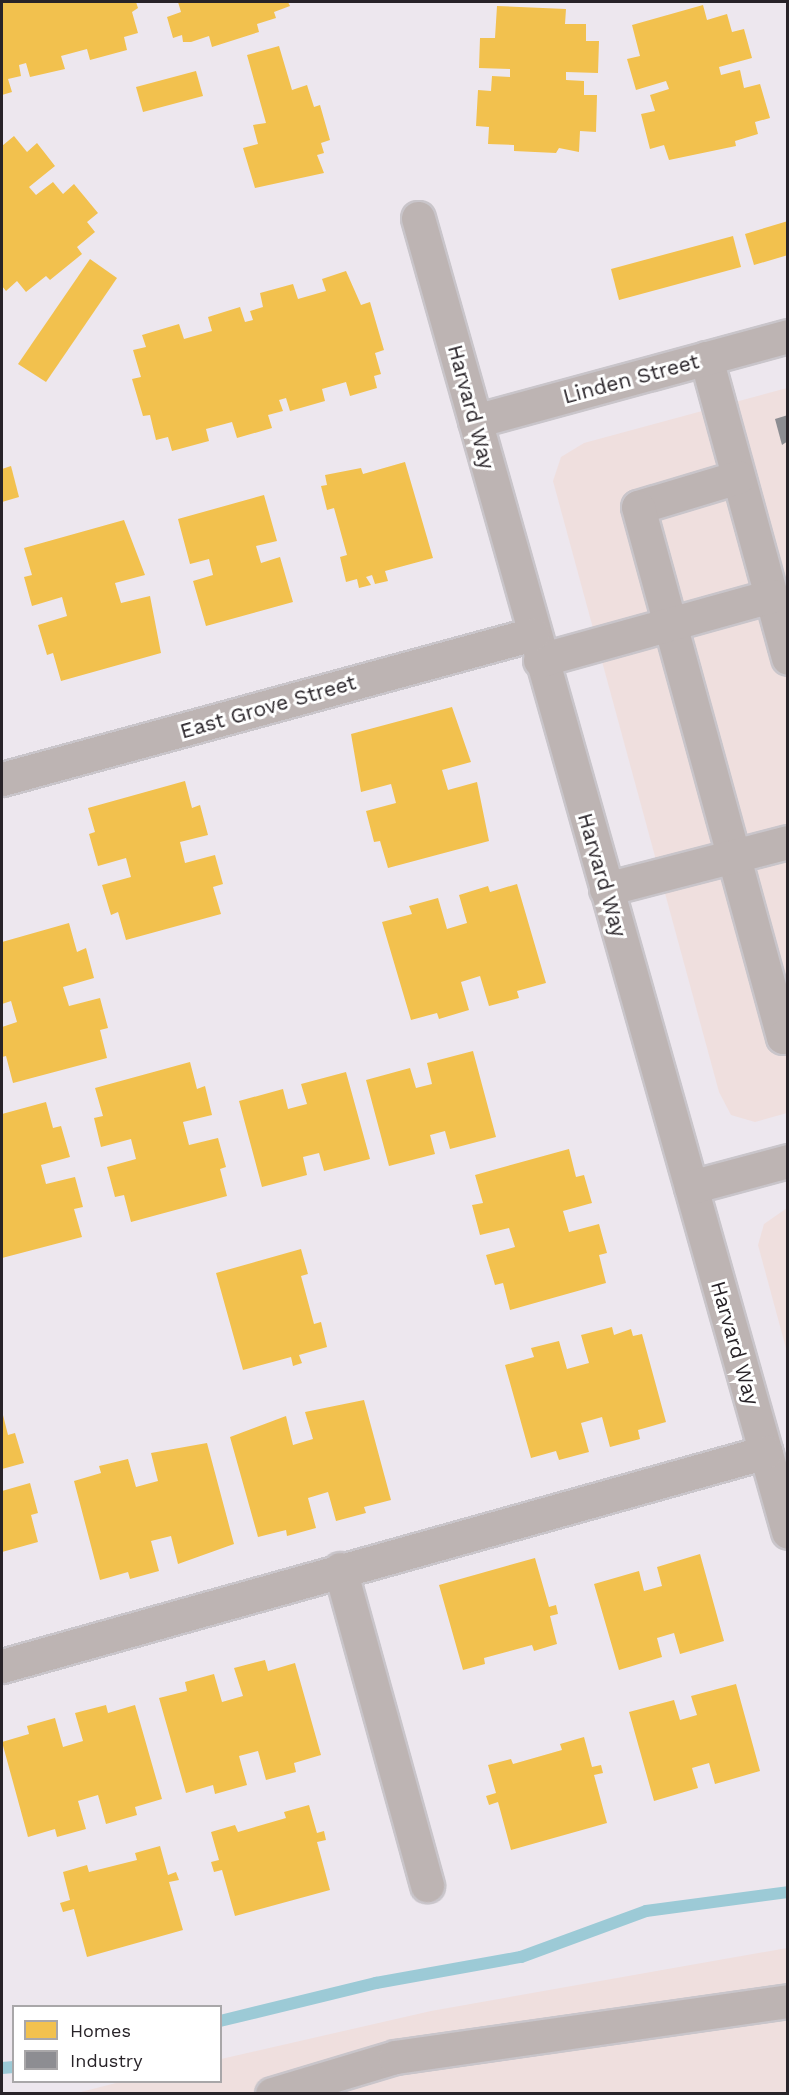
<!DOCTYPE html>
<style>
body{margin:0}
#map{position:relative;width:789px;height:2095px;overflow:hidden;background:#ede7ee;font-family:"Work Sans",sans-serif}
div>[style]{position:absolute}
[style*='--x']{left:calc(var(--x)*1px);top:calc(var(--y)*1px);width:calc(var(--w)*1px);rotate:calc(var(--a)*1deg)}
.commercial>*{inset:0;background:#efdfde}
.homes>*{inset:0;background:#f2c14e}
.industry>*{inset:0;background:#8d8d92}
.stream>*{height:12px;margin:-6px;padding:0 6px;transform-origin:6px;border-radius:6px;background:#9ccad6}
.roads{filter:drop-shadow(2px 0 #c9c5ca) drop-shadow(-2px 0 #c9c5ca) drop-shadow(0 2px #c9c5ca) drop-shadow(0 -2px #c9c5ca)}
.minor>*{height:33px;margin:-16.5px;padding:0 16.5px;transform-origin:16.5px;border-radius:16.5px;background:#bdb4b3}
span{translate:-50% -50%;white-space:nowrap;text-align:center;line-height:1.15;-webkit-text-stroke:6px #fff;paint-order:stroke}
.street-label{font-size:21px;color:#282328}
.frame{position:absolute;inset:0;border:3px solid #282328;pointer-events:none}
.legend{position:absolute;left:12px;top:2005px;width:210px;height:78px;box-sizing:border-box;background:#fff;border:2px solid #a9a7a9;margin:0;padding:8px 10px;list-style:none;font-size:18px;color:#282328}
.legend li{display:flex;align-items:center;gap:12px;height:30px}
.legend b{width:30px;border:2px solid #a9a7a9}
</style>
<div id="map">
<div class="commercial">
<div style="clip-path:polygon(787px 388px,787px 1113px,755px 1122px,731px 1115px,719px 1092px,553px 481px,561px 457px,584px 443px)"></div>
<div style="clip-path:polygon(787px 1208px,788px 1209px,787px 1352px,758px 1245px,764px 1224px)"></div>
<div style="clip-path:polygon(787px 1948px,787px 2093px,73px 2094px,120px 2082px,220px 2082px,221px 2059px,431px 2011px)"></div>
</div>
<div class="homes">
<div style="clip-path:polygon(2px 2px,136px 2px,138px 8px,132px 12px,138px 33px,124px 37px,127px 50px,90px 60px,87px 49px,61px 56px,65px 69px,30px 77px,26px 63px,19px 65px,21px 76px,8px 79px,12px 92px,2px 95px)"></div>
<div style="clip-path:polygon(178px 2px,288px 2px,290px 6px,274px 12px,276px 18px,257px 24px,259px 32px,212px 47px,209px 36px,191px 42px,183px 42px,182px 35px,173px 38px,167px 17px,181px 12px)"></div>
<div style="clip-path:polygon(703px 5px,707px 20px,727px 14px,732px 32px,744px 29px,752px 58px,719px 67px,721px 75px,740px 70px,744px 88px,760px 84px,770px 118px,755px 122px,758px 134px,735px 141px,736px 146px,669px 160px,664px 145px,650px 149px,641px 114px,655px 111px,650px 95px,669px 89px,666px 81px,636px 90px,627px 59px,640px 56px,632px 25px)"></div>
<div style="clip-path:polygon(497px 6px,566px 9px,565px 24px,586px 24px,586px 41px,599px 41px,598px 73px,566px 72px,566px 80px,584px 81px,584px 95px,597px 95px,596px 132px,580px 131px,579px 152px,559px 148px,556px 153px,514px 151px,514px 145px,488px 144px,489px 127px,476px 126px,478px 90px,491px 91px,492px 76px,510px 77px,510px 69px,479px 68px,480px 38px,495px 38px)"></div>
<div style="clip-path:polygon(279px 46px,292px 90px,307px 85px,314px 107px,320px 105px,330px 140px,321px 143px,324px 153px,317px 155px,324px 173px,255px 188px,243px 148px,258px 144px,253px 125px,266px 123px,247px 55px)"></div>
<div style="clip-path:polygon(196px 71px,203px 96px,143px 112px,136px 87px)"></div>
<div style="clip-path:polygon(14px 136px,27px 152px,37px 143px,55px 166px,29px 187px,36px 195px,53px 182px,63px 194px,74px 184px,98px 213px,87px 222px,95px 232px,77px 247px,82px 254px,50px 280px,46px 276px,26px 292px,17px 281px,6px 291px,2px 286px,2px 146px)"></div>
<div style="clip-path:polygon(788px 221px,788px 255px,754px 265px,745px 234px)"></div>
<div style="clip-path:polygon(733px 236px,741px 267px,619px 300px,611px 269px)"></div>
<div style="clip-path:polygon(90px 259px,117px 278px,46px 382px,18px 364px)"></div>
<div style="clip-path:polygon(346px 271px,361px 305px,370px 302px,384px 350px,375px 353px,381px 374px,374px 376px,377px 388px,350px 396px,346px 382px,322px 389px,325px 401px,290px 411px,286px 398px,279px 400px,283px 411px,268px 415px,272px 428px,237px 438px,232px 422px,206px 429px,209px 441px,172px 451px,168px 437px,156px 440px,150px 415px,143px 416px,132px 379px,141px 377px,133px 350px,146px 347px,142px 335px,179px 324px,184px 339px,212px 331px,208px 317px,240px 307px,245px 322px,253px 320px,250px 311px,263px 307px,260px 293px,293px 284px,298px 299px,326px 291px,322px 279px)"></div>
<div style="clip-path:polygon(405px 462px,433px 558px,385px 571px,388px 581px,375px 584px,372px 575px,366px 577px,371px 585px,359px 588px,357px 579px,346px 582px,340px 557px,347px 555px,334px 508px,327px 510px,321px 486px,327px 485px,325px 475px,361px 468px,363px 474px)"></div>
<div style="clip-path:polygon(11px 466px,19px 497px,2px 502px,2px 469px)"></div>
<div style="clip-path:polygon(264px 495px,277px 541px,256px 546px,261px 563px,280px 557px,293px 602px,206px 626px,193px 581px,213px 575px,209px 559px,190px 564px,178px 519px)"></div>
<div style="clip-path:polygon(124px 520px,145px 575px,115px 583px,121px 603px,150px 596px,161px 653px,61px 681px,53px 653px,47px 655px,38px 625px,67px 616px,62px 597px,32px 606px,24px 577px,32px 575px,24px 548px)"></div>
<div style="clip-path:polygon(452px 707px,471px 762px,442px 770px,448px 790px,477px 782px,489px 841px,388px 868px,380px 841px,374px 842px,366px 811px,396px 803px,391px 784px,361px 792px,351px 734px)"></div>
<div style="clip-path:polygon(185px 781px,192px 808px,200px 805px,208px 835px,180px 842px,185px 863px,215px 855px,223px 884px,213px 887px,221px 914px,126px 940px,118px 912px,111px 915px,102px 885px,131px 877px,126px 858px,98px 866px,89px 834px,95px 832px,88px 808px)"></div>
<div style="clip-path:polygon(517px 884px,546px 983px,517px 991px,519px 998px,489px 1006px,480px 976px,461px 982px,469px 1010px,439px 1019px,437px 1013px,411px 1020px,382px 922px,412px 914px,409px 906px,438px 898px,447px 929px,467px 923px,459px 895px,488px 886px,490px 892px)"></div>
<div style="clip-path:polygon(69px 923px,77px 952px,86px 948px,94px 978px,63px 987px,69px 1006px,100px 998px,108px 1028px,100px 1030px,107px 1058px,13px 1083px,6px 1056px,2px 1057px,2px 1027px,17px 1022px,11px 1001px,2px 1004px,2px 942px)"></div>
<div style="clip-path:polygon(473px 1051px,496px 1137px,450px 1149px,445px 1131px,430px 1135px,435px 1154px,389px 1166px,366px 1080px,410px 1068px,416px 1088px,432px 1084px,427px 1063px)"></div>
<div style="clip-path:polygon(190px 1062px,197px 1089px,205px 1086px,212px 1115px,183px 1122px,189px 1145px,218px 1138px,226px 1167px,220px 1169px,227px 1196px,131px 1222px,124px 1195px,115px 1197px,107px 1167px,136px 1159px,131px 1139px,101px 1147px,94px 1118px,103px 1116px,95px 1088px)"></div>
<div style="clip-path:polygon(346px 1072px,370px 1159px,324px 1171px,319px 1153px,303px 1157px,307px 1175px,262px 1187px,239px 1101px,283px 1089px,288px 1109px,307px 1104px,301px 1084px)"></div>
<div style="clip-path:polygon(46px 1102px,53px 1128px,61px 1126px,70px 1157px,41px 1165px,46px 1184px,75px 1177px,83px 1207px,74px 1209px,82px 1237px,2px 1258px,2px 1114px)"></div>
<div style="clip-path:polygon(569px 1149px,576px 1177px,584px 1175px,592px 1203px,563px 1211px,569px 1232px,599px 1224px,607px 1253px,599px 1255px,606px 1283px,510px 1310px,503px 1283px,495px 1285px,486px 1255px,515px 1247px,509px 1228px,480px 1235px,472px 1205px,483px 1203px,475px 1175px)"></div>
<div style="clip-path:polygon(301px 1249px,308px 1274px,301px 1276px,314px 1324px,321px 1322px,327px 1347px,299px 1355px,302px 1363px,293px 1366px,291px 1357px,243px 1370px,216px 1273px)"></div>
<div style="clip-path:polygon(612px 1327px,614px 1335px,631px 1329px,633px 1336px,642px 1334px,666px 1422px,638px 1430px,640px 1439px,610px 1447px,602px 1417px,581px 1423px,589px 1452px,559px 1460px,556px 1451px,531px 1458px,505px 1365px,534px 1357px,531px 1348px,559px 1341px,567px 1369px,589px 1363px,581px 1335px)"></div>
<div style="clip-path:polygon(364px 1400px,391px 1500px,364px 1507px,366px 1513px,336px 1521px,328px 1492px,308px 1498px,316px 1528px,287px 1536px,286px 1530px,258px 1537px,230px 1437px,286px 1416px,293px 1445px,313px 1439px,305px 1412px)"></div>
<div style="clip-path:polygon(2px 1411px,8px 1435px,15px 1433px,24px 1463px,2px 1469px)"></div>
<div style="clip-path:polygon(207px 1443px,234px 1544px,178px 1564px,171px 1536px,151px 1541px,159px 1571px,130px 1579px,128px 1572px,100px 1580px,74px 1481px,101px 1473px,99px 1466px,128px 1459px,136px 1487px,158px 1481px,151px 1453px)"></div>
<div style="clip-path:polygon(30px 1483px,38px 1513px,31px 1515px,38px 1542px,2px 1552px,2px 1491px)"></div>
<div style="clip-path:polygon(700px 1554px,724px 1641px,680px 1654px,674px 1633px,657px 1638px,662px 1657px,619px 1670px,594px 1584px,639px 1571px,644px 1591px,662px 1586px,657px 1567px)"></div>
<div style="clip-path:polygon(535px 1558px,549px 1607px,556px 1605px,558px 1614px,550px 1616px,557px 1644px,534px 1651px,532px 1645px,484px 1658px,485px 1664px,463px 1670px,439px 1585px)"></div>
<div style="clip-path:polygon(265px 1660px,268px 1671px,295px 1663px,321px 1755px,294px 1763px,296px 1772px,266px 1780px,258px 1751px,239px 1756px,247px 1785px,215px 1794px,213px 1785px,186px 1793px,159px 1698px,187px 1691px,185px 1682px,214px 1674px,222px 1702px,243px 1696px,234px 1668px)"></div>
<div style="clip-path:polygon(736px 1684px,760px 1771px,715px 1784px,709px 1763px,692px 1768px,698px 1788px,654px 1801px,629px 1712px,674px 1700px,680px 1720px,697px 1715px,691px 1696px)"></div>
<div style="clip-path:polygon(106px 1705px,108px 1713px,135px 1705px,162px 1799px,135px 1807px,137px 1815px,106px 1824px,98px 1795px,78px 1801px,86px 1829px,57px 1837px,55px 1829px,28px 1837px,2px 1742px,29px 1734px,27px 1726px,55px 1718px,63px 1747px,83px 1741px,75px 1713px)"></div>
<div style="clip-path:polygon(584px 1737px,592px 1767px,601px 1765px,603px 1773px,594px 1775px,607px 1823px,511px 1850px,498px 1802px,489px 1805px,486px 1796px,496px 1793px,488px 1765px,511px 1759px,513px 1764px,562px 1750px,560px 1744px)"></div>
<div style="clip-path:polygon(309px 1805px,317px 1833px,324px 1831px,326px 1840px,317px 1842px,330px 1890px,235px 1916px,222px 1870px,214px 1872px,211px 1862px,219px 1860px,211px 1832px,235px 1825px,238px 1832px,286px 1818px,284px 1812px)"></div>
<div style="clip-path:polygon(160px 1846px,168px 1875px,176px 1872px,179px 1880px,169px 1882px,183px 1930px,87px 1957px,74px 1909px,63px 1912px,60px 1903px,70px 1900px,63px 1872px,87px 1865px,89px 1872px,137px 1860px,135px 1853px)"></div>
</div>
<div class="industry">
<div style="clip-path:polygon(788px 415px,788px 441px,782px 445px,775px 419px)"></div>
</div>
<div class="stream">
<div style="--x:220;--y:2021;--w:161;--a:-13.7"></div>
<div style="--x:376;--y:1983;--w:147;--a:-10.2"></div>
<div style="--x:521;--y:1957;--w:133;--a:-20.2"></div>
<div style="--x:646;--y:1911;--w:143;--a:-7.6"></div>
<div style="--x:2;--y:2068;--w:12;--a:-5"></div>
</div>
<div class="roads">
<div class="minor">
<div style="--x:418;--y:218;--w:1365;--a:74.27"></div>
<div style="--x:706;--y:358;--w:311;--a:74.7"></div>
<div style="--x:475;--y:421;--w:324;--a:-15.2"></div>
<div style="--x:738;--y:477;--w:104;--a:163.3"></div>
<div style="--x:638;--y:507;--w:549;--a:74.7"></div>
<div style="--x:783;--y:1037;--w:5;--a:-22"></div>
<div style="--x:540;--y:660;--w:240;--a:-15.5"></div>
<div style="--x:2;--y:779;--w:550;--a:-15.27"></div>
<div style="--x:606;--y:889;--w:188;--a:-14.5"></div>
<div style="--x:691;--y:1187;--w:100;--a:-15"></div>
<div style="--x:340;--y:1569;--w:328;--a:74.6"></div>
<div style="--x:2;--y:1666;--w:793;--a:-15.65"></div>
<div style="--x:272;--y:2094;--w:128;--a:-16.7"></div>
<div style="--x:395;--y:2057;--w:397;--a:-8.1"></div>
</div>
</div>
<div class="street-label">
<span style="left:631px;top:379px;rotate:-15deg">Linden Street</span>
<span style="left:471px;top:407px;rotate:75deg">Harvard Way</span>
<span style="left:268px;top:707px;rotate:-16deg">East Grove Street</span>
<span style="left:602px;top:875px;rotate:74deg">Harvard Way</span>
<span style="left:735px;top:1343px;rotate:74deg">Harvard Way</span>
</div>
<div class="frame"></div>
<ul class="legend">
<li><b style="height:16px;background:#f2c14e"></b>Homes</li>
<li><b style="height:16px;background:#8d8d92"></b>Industry</li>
</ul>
</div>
